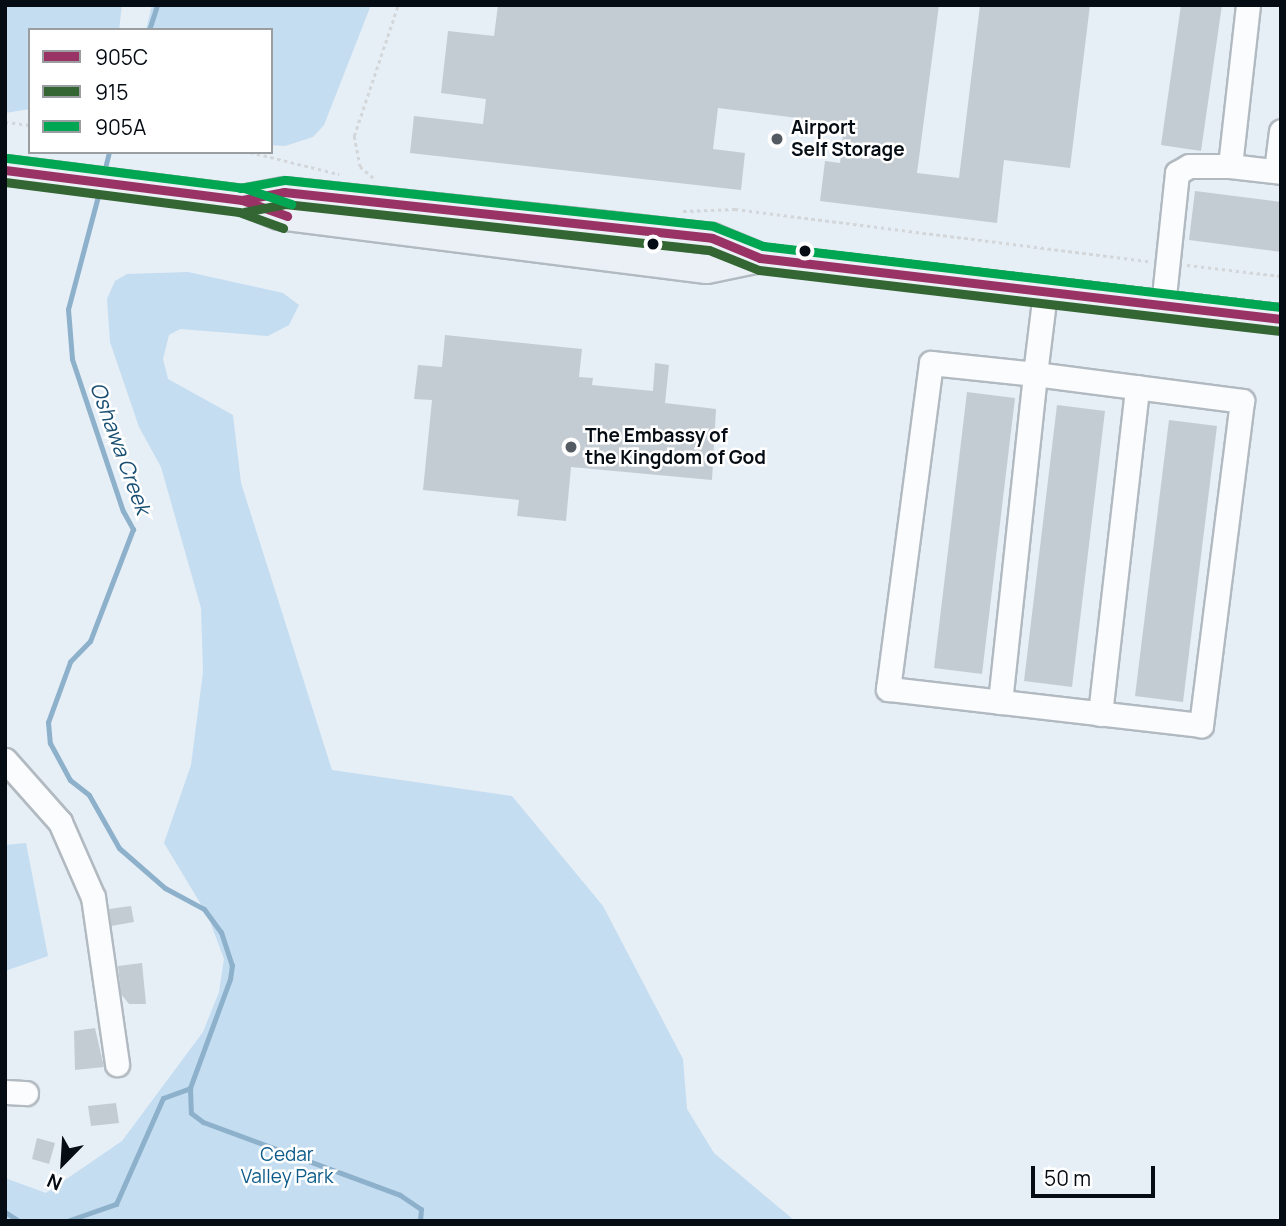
<!DOCTYPE html>
<style>
body{margin:0}
#map{position:relative;width:1286px;height:1226px;overflow:hidden;background:#e6eef6;font-family:Manrope,sans-serif}
div>[style]{position:absolute}
[style*='--x']{left:calc(var(--x)*1px);top:calc(var(--y)*1px);width:calc(var(--w)*1px);rotate:calc(var(--a)*1deg)}
.green>*{inset:0;background:#c4ddf1}
.stream>*{height:5px;margin:-2.5px;padding:0 2.5px;transform-origin:2.5px;border-radius:2.5px;background:#8db0cb}
.building>*{inset:0;background:#c4ccd3}
.path>*{height:2.5px;margin-top:-1.25px;transform-origin:0;background:repeating-linear-gradient(90deg,#d4d7d9 0 3.5px,transparent 0 7px)}
.roads{filter:drop-shadow(2px 0 #b2bac1) drop-shadow(-2px 0 #b2bac1) drop-shadow(0 2px #b2bac1) drop-shadow(0 -2px #b2bac1)}
.minor>*{height:23px;margin:-11.5px;padding:0 11.5px;transform-origin:11.5px;border-radius:11.5px;background:#fbfcfe}
.major>*{height:28px;margin:-14px;padding:0 14px;transform-origin:14px;border-radius:14px;background:#eaf0f5}
.bus-1>*{height:9px;margin:-4.5px;padding:0 4.5px;transform-origin:4.5px;border-radius:4.5px;background:#936}
.bus-2>*{height:9px;margin:-4.5px;padding:0 4.5px;transform-origin:4.5px;border-radius:4.5px;background:#363}
.bus-3>*{height:9px;margin:-4.5px;padding:0 4.5px;transform-origin:4.5px;border-radius:4.5px;background:#00a651}
.dots>*{width:19px;height:19px;translate:-50% -50%;box-sizing:border-box;border:4px solid #fff;border-radius:50%}
span{translate:-50% -50%;white-space:nowrap;text-align:center;line-height:1.15;-webkit-text-stroke:5px #fff;paint-order:stroke}
.poi-label{font-size:19px;color:#050c13;font-weight:700}
.left{translate:0 -50%;text-align:left}
.park-label{font-size:19px;color:#0c5b8a}
.water-label{font-size:21px;color:#184e72;font-style:italic}
.frame{position:absolute;inset:0;border:7px solid #050c13;pointer-events:none}
.legend{position:absolute;left:28px;top:28px;width:245px;height:126px;box-sizing:border-box;background:#fff;border:2px solid #9b9ea1;margin:0;padding:9px 12px;list-style:none;font-size:21px;color:#050c13}
.legend li{display:flex;align-items:center;gap:14px;height:35px}
.legend b{width:35px;border:2px solid #9b9ea1}
.north{position:absolute;left:28px;top:1128px;width:70px;height:70px;-webkit-text-stroke:5px #fff;paint-order:stroke;rotate:204deg;font-size:19px;font-weight:700;line-height:28px;text-align:center;color:#050c13}
.north::after{content:'';display:block;margin:auto;width:24px;height:32px;background:#050c13;clip-path:polygon(50% 0,100% 100%,50% 72%,0 100%)}
.scale{position:absolute;left:1031px;top:1166px;width:124px;height:32px;box-sizing:border-box;border:4px solid #050c13;border-top:0;padding-left:9px;font-size:21px;line-height:24px;white-space:nowrap;color:#050c13;-webkit-text-stroke:5px #fff;paint-order:stroke}
</style>
<div id="map">
<div class="green">
<div style="clip-path:polygon(5px 5px,122px 5px,119px 30px,30px 30px,30px 109px,5px 113px)"></div>
<div style="clip-path:polygon(152px 5px,371px 5px,324px 125px,313px 137px,285px 146px,271px 145px,271px 30px,146px 30px)"></div>
<div style="clip-path:polygon(188px 272px,283px 293px,299px 305px,289px 325px,268px 336px,180px 329px,169px 335px,163px 359px,168px 379px,233px 415px,241px 483px,332px 770px,512px 796px,603px 906px,683px 1059px,687px 1109px,714px 1153px,795px 1221px,5px 1221px,5px 1178px,46px 1193px,122px 1141px,203px 1032px,219px 992px,224px 959px,208px 916px,164px 843px,191px 765px,203px 672px,201px 608px,161px 467px,139px 427px,110px 342px,107px 299px,115px 281px,127px 274px)"></div>
<div style="clip-path:polygon(26px 843px,48px 956px,5px 971px,5px 845px)"></div>
</div>
<div class="stream">
<div style="--x:149;--y:30;--w:26;--a:-72"></div>
<div style="--x:103;--y:176;--w:25;--a:-76"></div>
<div style="--x:99;--y:192;--w:121;--a:104.8"></div>
<div style="--x:68;--y:309;--w:50;--a:85.4"></div>
<div style="--x:72;--y:359;--w:160;--a:71.5"></div>
<div style="--x:123;--y:511;--w:21;--a:61"></div>
<div style="--x:133;--y:529;--w:120;--a:111"></div>
<div style="--x:90;--y:641;--w:29;--a:134"></div>
<div style="--x:70;--y:662;--w:64;--a:110.1"></div>
<div style="--x:48;--y:722;--w:21;--a:85"></div>
<div style="--x:50;--y:743;--w:42;--a:61.6"></div>
<div style="--x:70;--y:780;--w:24;--a:38"></div>
<div style="--x:89;--y:795;--w:61;--a:60.5"></div>
<div style="--x:119;--y:848;--w:61;--a:41"></div>
<div style="--x:165;--y:888;--w:44;--a:28.3"></div>
<div style="--x:204;--y:909;--w:29;--a:54"></div>
<div style="--x:221;--y:932;--w:35;--a:72"></div>
<div style="--x:232;--y:965;--w:14;--a:98"></div>
<div style="--x:230;--y:979;--w:116;--a:110.2"></div>
<div style="--x:190;--y:1088;--w:25;--a:88"></div>
<div style="--x:191;--y:1113;--w:15;--a:37"></div>
<div style="--x:203;--y:1122;--w:210;--a:20.3"></div>
<div style="--x:400;--y:1195;--w:25;--a:34"></div>
<div style="--x:421;--y:1209;--w:12;--a:95"></div>
<div style="--x:5;--y:1212;--w:17;--a:33"></div>
<div style="--x:67;--y:1221;--w:52;--a:-19.1"></div>
<div style="--x:116;--y:1204;--w:116;--a:-66.1"></div>
<div style="--x:163;--y:1098;--w:29;--a:-20"></div>
</div>
<div class="building">
<div style="clip-path:polygon(498px 5px,939px 5px,917px 173px,959px 178px,980px 5px,1090px 5px,1070px 168px,1004px 160px,997px 223px,820px 201px,825px 161px,840px 163px,844px 124px,718px 108px,713px 149px,745px 153px,741px 190px,410px 153px,414px 116px,483px 124px,486px 99px,441px 93px,448px 31px,494px 36px)"></div>
<div style="clip-path:polygon(1181px 5px,1222px 5px,1201px 151px,1161px 145px)"></div>
<div style="clip-path:polygon(1195px 191px,1281px 202px,1281px 252px,1189px 240px)"></div>
<div style="clip-path:polygon(445px 335px,582px 349px,579px 377px,593px 378px,592px 385px,653px 391px,655px 363px,669px 365px,665px 403px,716px 409px,712px 480px,571px 467px,566px 521px,517px 516px,519px 500px,423px 490px,432px 400px,414px 399px,418px 365px,442px 367px)"></div>
<div style="clip-path:polygon(967px 392px,1015px 398px,982px 674px,934px 668px)"></div>
<div style="clip-path:polygon(1057px 405px,1105px 411px,1072px 687px,1024px 681px)"></div>
<div style="clip-path:polygon(1169px 420px,1217px 426px,1183px 702px,1135px 696px)"></div>
<div style="clip-path:polygon(131px 906px,134px 922px,111px 926px,109px 909px)"></div>
<div style="clip-path:polygon(142px 963px,146px 1004px,129px 1004px,121px 994px,118px 966px)"></div>
<div style="clip-path:polygon(95px 1028px,104px 1067px,75px 1070px,74px 1031px)"></div>
<div style="clip-path:polygon(116px 1103px,119px 1123px,91px 1126px,88px 1106px)"></div>
<div style="clip-path:polygon(37px 1138px,55px 1143px,49px 1164px,32px 1159px)"></div>
</div>
<div class="path">
<div style="--x:5;--y:122;--w:25;--a:7"></div>
<div style="--x:250;--y:152;--w:92;--a:13.9"></div>
<div style="--x:373;--y:178;--w:17;--a:-140"></div>
<div style="--x:360;--y:167;--w:32;--a:-101"></div>
<div style="--x:354;--y:136;--w:138;--a:-71.4"></div>
<div style="--x:683;--y:211;--w:52;--a:-2.2"></div>
<div style="--x:735;--y:209;--w:417;--a:7.2"></div>
<div style="--x:1187;--y:265;--w:95;--a:6.7"></div>
</div>
<div class="roads">
<div class="minor">
<div style="--x:1248;--y:5;--w:162;--a:96.4"></div>
<div style="--x:1230;--y:166;--w:51;--a:6.7"></div>
<div style="--x:1276;--y:171;--w:40;--a:-82.9"></div>
<div style="--x:1163;--y:306;--w:134;--a:-84"></div>
<div style="--x:1177;--y:173;--w:14;--a:-30"></div>
<div style="--x:1189;--y:166;--w:41;--a:0"></div>
<div style="--x:1000;--y:702;--w:330;--a:-83.9"></div>
<div style="--x:1035;--y:374;--w:209;--a:7.4"></div>
<div style="--x:1242;--y:401;--w:327;--a:97.2"></div>
<div style="--x:1201;--y:725;--w:315;--a:-173.4"></div>
<div style="--x:888;--y:689;--w:329;--a:-82.5"></div>
<div style="--x:931;--y:363;--w:105;--a:6"></div>
<div style="--x:1035;--y:374;--w:83;--a:-83"></div>
<div style="--x:1100;--y:714;--w:329;--a:-83.5"></div>
<div style="--x:5;--y:760;--w:83;--a:48.4"></div>
<div style="--x:60;--y:822;--w:82;--a:66.3"></div>
<div style="--x:93;--y:897;--w:169;--a:81.8"></div>
<div style="--x:5;--y:1092;--w:21;--a:3"></div>
</div>
<div class="major">
<div style="--x:5;--y:170;--w:239;--a:7.2"></div>
<div style="--x:242;--y:200;--w:40;--a:22"></div>
<div style="--x:279;--y:215;--w:431;--a:7.2"></div>
<div style="--x:707;--y:269;--w:54;--a:-11.7"></div>
<div style="--x:242;--y:200;--w:43;--a:-10.8"></div>
<div style="--x:284;--y:192;--w:333;--a:6"></div>
<div style="--x:615;--y:227;--w:98;--a:6.5"></div>
<div style="--x:712;--y:238;--w:52;--a:22.6"></div>
<div style="--x:760;--y:258;--w:525;--a:6.68"></div>
</div>
</div>
<div class="bus-1">
<div style="--x:5;--y:170;--w:239;--a:7.2"></div>
<div style="--x:242;--y:200;--w:48;--a:19.6"></div>
<div style="--x:242;--y:200;--w:43;--a:-10.8"></div>
<div style="--x:284;--y:192;--w:430;--a:6.1"></div>
<div style="--x:712;--y:238;--w:52;--a:22.6"></div>
<div style="--x:760;--y:258;--w:525;--a:6.68"></div>
</div>
<div class="bus-2">
<div style="--x:5;--y:182;--w:236;--a:7.3"></div>
<div style="--x:239;--y:212;--w:47;--a:20"></div>
<div style="--x:244;--y:212;--w:42;--a:-11"></div>
<div style="--x:285;--y:204;--w:426;--a:6.2"></div>
<div style="--x:709;--y:250;--w:54;--a:21.8"></div>
<div style="--x:759;--y:270;--w:525;--a:6.68"></div>
</div>
<div class="bus-3">
<div style="--x:7;--y:158;--w:239;--a:7.2"></div>
<div style="--x:244;--y:188;--w:50;--a:18.8"></div>
<div style="--x:240;--y:188;--w:46;--a:-10.1"></div>
<div style="--x:285;--y:180;--w:430;--a:6.1"></div>
<div style="--x:713;--y:226;--w:54;--a:21.8"></div>
<div style="--x:763;--y:246;--w:522;--a:6.72"></div>
</div>
<div class="dots">
<div style="left:777px;top:139px;background:#545b62"></div>
<div style="left:653px;top:244px;background:#050c13"></div>
<div style="left:805px;top:251px;background:#050c13"></div>
<div style="left:571px;top:447px;background:#545b62"></div>
</div>
<div class="poi-label">
<span class="left" style="left:791px;top:139px">Airport<br>Self Storage</span>
<span class="left" style="left:585px;top:447px">The Embassy of<br>the Kingdom of God</span>
</div>
<div class="park-label">
<span style="left:287px;top:1166px">Cedar<br>Valley Park</span>
</div>
<div class="water-label">
<span style="left:121px;top:448px;rotate:70deg">Oshawa Creek</span>
</div>
<div class="frame"></div>
<ul class="legend">
<li><b style="height:9px;background:#936"></b>905C</li>
<li><b style="height:9px;background:#363"></b>915</li>
<li><b style="height:9px;background:#00a651"></b>905A</li>
</ul>
<div class="north">N</div>
<div class="scale">50 m</div>
</div>
